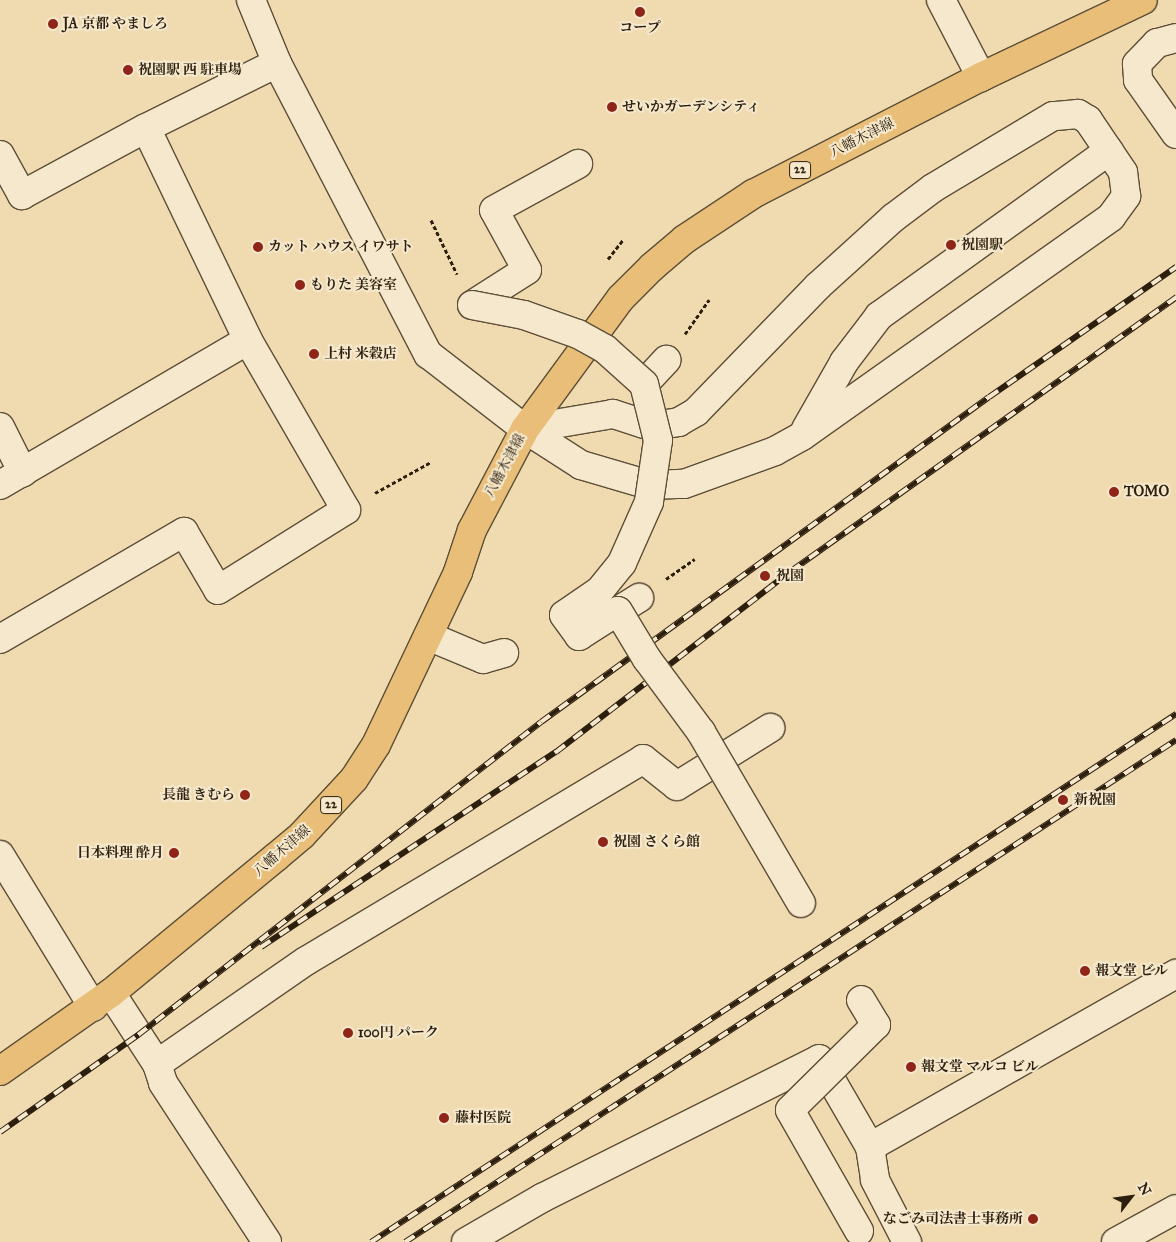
<!DOCTYPE html>
<meta charset="utf-8">
<style>
body{margin:0}
#map{position:relative;width:1176px;height:1242px;overflow:hidden;background:#f0dbb1;font-family:"IM FELL Great Primer","Noto Serif JP",serif}
div>[style]{position:absolute}
[style*='--x']{left:calc(var(--x)*1px);top:calc(var(--y)*1px);width:calc(var(--w)*1px);rotate:calc(var(--a)*1deg)}
.path>*{height:3px;margin-top:-1.5px;transform-origin:0;background:repeating-linear-gradient(90deg,#2c1f0e 0 4px,transparent 0 6.5px)}
.roads{filter:drop-shadow(1px 0 #5d4e37) drop-shadow(-1px 0 #5d4e37) drop-shadow(0 1px #5d4e37) drop-shadow(0 -1px #5d4e37)}
.minor>*{height:28px;margin:-14px;padding:0 14px;transform-origin:14px;border-radius:14px;background:#f5e8cc}
.major>*{height:28px;margin:-14px;padding:0 14px;transform-origin:14px;border-radius:14px;background:#e8be78}
.rail>*{height:5.5px;margin-top:-2.75px;transform-origin:0;background:repeating-linear-gradient(90deg,#f5e8cc 0 11px,#2c1f0e 0 22px);box-sizing:border-box;border-block:1px solid #2c1f0e}
.bridges{filter:drop-shadow(1px 0 #5d4e37) drop-shadow(-1px 0 #5d4e37) drop-shadow(0 1px #5d4e37) drop-shadow(0 -1px #5d4e37)}
.minor-bridge>*{height:28px;margin:-14px;padding:0 14px;transform-origin:14px;border-radius:14px;background:#f5e8cc}
.dots>*{width:14px;height:14px;translate:-50% -50%;box-sizing:border-box;border:2px solid #f5e8cc;border-radius:50%}
span{translate:-50% -50%;white-space:nowrap;text-align:center;line-height:1.15;-webkit-text-stroke:4px #f5e8cc;paint-order:stroke}
.shield-label span{padding:1px 4px;background:#f5e8cc;border:1px solid;border-radius:4px;-webkit-text-stroke-width:0}
.shield-label{font-size:12px;color:#2c1f0e;font-weight:700}
.poi-label{font-size:14px;color:#2c1f0e;font-weight:700}
.left{translate:0 -50%;text-align:left}
.right{translate:-100% -50%;text-align:right}
.street-label{font-size:14px;color:#2c1f0e}
.north{position:absolute;left:1106px;top:1172px;width:50px;height:50px;-webkit-text-stroke:4px #f5e8cc;paint-order:stroke;rotate:60deg;font-size:14px;font-weight:700;line-height:20px;text-align:center;color:#2c1f0e}
.north::after{content:'';display:block;margin:auto;width:18px;height:22px;background:#2c1f0e;clip-path:polygon(50% 0,100% 100%,50% 72%,0 100%)}
</style>
<div id="map">
<div class="path">
<div style="--x:431;--y:220;--w:60;--a:64.3"></div>
<div style="--x:608;--y:259;--w:24;--a:-52"></div>
<div style="--x:685;--y:334;--w:42;--a:-54.8"></div>
<div style="--x:375;--y:493;--w:64;--a:-29"></div>
<div style="--x:666;--y:579;--w:35;--a:-35"></div>
</div>
<div class="roads">
<div class="minor">
<div style="--x:251;--y:0;--w:68;--a:67.6"></div>
<div style="--x:277;--y:63;--w:328;--a:62.6"></div>
<div style="--x:428;--y:354;--w:123;--a:37.7"></div>
<div style="--x:525;--y:429;--w:67;--a:32.7"></div>
<div style="--x:581;--y:465;--w:71;--a:16.4"></div>
<div style="--x:649;--y:485;--w:35;--a:-2"></div>
<div style="--x:684;--y:484;--w:97;--a:-19.9"></div>
<div style="--x:775;--y:451;--w:31;--a:-29"></div>
<div style="--x:802;--y:436;--w:379;--a:-35.3"></div>
<div style="--x:1111;--y:217;--w:26;--a:-54"></div>
<div style="--x:1126;--y:196;--w:24;--a:-97"></div>
<div style="--x:1123;--y:172;--w:63;--a:-123.9"></div>
<div style="--x:1088;--y:120;--w:12;--a:-149"></div>
<div style="--x:1078;--y:114;--w:25;--a:175"></div>
<div style="--x:1053;--y:116;--w:140;--a:149"></div>
<div style="--x:933;--y:188;--w:50;--a:143.1"></div>
<div style="--x:893;--y:218;--w:101;--a:137.8"></div>
<div style="--x:818;--y:286;--w:175;--a:134.1"></div>
<div style="--x:696;--y:412;--w:20;--a:150"></div>
<div style="--x:679;--y:422;--w:19;--a:171"></div>
<div style="--x:660;--y:425;--w:16;--a:-176"></div>
<div style="--x:644;--y:424;--w:33;--a:-162"></div>
<div style="--x:613;--y:414;--w:89;--a:170.3"></div>
<div style="--x:941;--y:0;--w:87;--a:62.5"></div>
<div style="--x:1176;--y:38;--w:20;--a:165"></div>
<div style="--x:1157;--y:43;--w:29;--a:134"></div>
<div style="--x:1137;--y:64;--w:16;--a:86"></div>
<div style="--x:1138;--y:80;--w:66;--a:54.9"></div>
<div style="--x:0;--y:155;--w:46;--a:61.2"></div>
<div style="--x:22;--y:195;--w:141;--a:-28.4"></div>
<div style="--x:146;--y:128;--w:146;--a:-26.4"></div>
<div style="--x:472;--y:305;--w:65;--a:-32.5"></div>
<div style="--x:527;--y:270;--w:68;--a:-118.8"></div>
<div style="--x:494;--y:210;--w:96;--a:-28.7"></div>
<div style="--x:644;--y:384;--w:33;--a:-47"></div>
<div style="--x:0;--y:427;--w:51;--a:63.4"></div>
<div style="--x:806;--y:429;--w:77;--a:-60.4"></div>
<div style="--x:844;--y:362;--w:58;--a:-52.7"></div>
<div style="--x:879;--y:316;--w:283;--a:-35.7"></div>
<div style="--x:0;--y:485;--w:287;--a:-30.3"></div>
<div style="--x:618;--y:611;--w:25;--a:-32"></div>
<div style="--x:428;--y:636;--w:60;--a:22.7"></div>
<div style="--x:483;--y:659;--w:22;--a:-16"></div>
<div style="--x:0;--y:639;--w:213;--a:-30.2"></div>
<div style="--x:184;--y:532;--w:67;--a:59.6"></div>
<div style="--x:218;--y:590;--w:151;--a:-32"></div>
<div style="--x:346;--y:510;--w:196;--a:-120"></div>
<div style="--x:248;--y:340;--w:235;--a:-115.7"></div>
<div style="--x:0;--y:855;--w:178;--a:58.5"></div>
<div style="--x:111;--y:993;--w:85;--a:57.1"></div>
<div style="--x:157;--y:1064;--w:20;--a:72"></div>
<div style="--x:163;--y:1083;--w:190;--a:56.8"></div>
<div style="--x:157;--y:1064;--w:181;--a:-34.7"></div>
<div style="--x:306;--y:961;--w:393;--a:-30.9"></div>
<div style="--x:643;--y:759;--w:43;--a:38.5"></div>
<div style="--x:677;--y:786;--w:110;--a:-31.9"></div>
<div style="--x:870;--y:1147;--w:352;--a:-29.5"></div>
<div style="--x:466;--y:1242;--w:88;--a:-30.1"></div>
<div style="--x:542;--y:1198;--w:310;--a:-26.6"></div>
<div style="--x:819;--y:1059;--w:102;--a:59.9"></div>
<div style="--x:870;--y:1147;--w:33;--a:81"></div>
<div style="--x:875;--y:1180;--w:70;--a:62.7"></div>
<div style="--x:1116;--y:1242;--w:68;--a:-28.8"></div>
</div>
<div class="major">
<div style="--x:0;--y:1071;--w:136;--a:-35.1"></div>
<div style="--x:111;--y:993;--w:214;--a:-39.5"></div>
<div style="--x:276;--y:857;--w:34;--a:-40"></div>
<div style="--x:302;--y:835;--w:76;--a:-47.1"></div>
<div style="--x:354;--y:779;--w:40;--a:-57.1"></div>
<div style="--x:376;--y:745;--w:191;--a:-64.6"></div>
<div style="--x:458;--y:572;--w:44;--a:-71.6"></div>
<div style="--x:472;--y:530;--w:114;--a:-62.3"></div>
<div style="--x:525;--y:429;--w:162;--a:-53.8"></div>
<div style="--x:621;--y:298;--w:44;--a:-45"></div>
<div style="--x:652;--y:267;--w:43;--a:-40.3"></div>
<div style="--x:685;--y:239;--w:82;--a:-33.5"></div>
<div style="--x:753;--y:194;--w:256;--a:-27.2"></div>
<div style="--x:981;--y:77;--w:179;--a:-25.4"></div>
</div>
</div>
<div class="rail">
<div style="--x:261;--y:947;--w:354;--a:-33.5"></div>
<div style="--x:556;--y:752;--w:297;--a:-37.6"></div>
<div style="--x:791;--y:571;--w:473;--a:-35.4"></div>
<div style="--x:0;--y:1132;--w:169;--a:-35.1"></div>
<div style="--x:138;--y:1035;--w:510;--a:-37.84"></div>
<div style="--x:541;--y:722;--w:553;--a:-35.96"></div>
<div style="--x:989;--y:397;--w:228;--a:-34.8"></div>
<div style="--x:371;--y:1242;--w:963;--a:-33.26"></div>
<div style="--x:405;--y:1242;--w:920;--a:-33.07"></div>
</div>
<div class="bridges">
<div class="minor-bridge">
<div style="--x:472;--y:305;--w:53;--a:10.9"></div>
<div style="--x:524;--y:315;--w:57;--a:19.4"></div>
<div style="--x:578;--y:334;--w:31;--a:29"></div>
<div style="--x:605;--y:349;--w:52;--a:41.9"></div>
<div style="--x:644;--y:384;--w:58;--a:76"></div>
<div style="--x:658;--y:440;--w:63;--a:98.3"></div>
<div style="--x:649;--y:502;--w:67;--a:113.9"></div>
<div style="--x:622;--y:563;--w:36;--a:129"></div>
<div style="--x:599;--y:591;--w:42;--a:145.6"></div>
<div style="--x:564;--y:615;--w:26;--a:54"></div>
<div style="--x:579;--y:636;--w:46;--a:-32.7"></div>
<div style="--x:618;--y:611;--w:56;--a:58.9"></div>
<div style="--x:647;--y:659;--w:91;--a:53.5"></div>
<div style="--x:701;--y:732;--w:198;--a:59.7"></div>
<div style="--x:859;--y:1231;--w:139;--a:-119.7"></div>
<div style="--x:790;--y:1110;--w:121;--a:-44.7"></div>
<div style="--x:876;--y:1025;--w:29;--a:-121"></div>
</div>
</div>
<div class="dots">
<div style="left:640px;top:12px;background:#8f2418"></div>
<div style="left:53px;top:24px;background:#8f2418"></div>
<div style="left:128px;top:70px;background:#8f2418"></div>
<div style="left:612px;top:107px;background:#8f2418"></div>
<div style="left:951px;top:245px;background:#8f2418"></div>
<div style="left:258px;top:247px;background:#8f2418"></div>
<div style="left:300px;top:285px;background:#8f2418"></div>
<div style="left:314px;top:354px;background:#8f2418"></div>
<div style="left:1114px;top:492px;background:#8f2418"></div>
<div style="left:765px;top:576px;background:#8f2418"></div>
<div style="left:245px;top:795px;background:#8f2418"></div>
<div style="left:1063px;top:800px;background:#8f2418"></div>
<div style="left:603px;top:842px;background:#8f2418"></div>
<div style="left:174px;top:853px;background:#8f2418"></div>
<div style="left:1085px;top:971px;background:#8f2418"></div>
<div style="left:348px;top:1033px;background:#8f2418"></div>
<div style="left:911px;top:1067px;background:#8f2418"></div>
<div style="left:444px;top:1118px;background:#8f2418"></div>
<div style="left:1033px;top:1219px;background:#8f2418"></div>
</div>
<div class="shield-label">
<span style="left:800px;top:170px">22</span>
<span style="left:331px;top:805px">22</span>
</div>
<div class="poi-label">
<span class="left" style="left:63px;top:24px">JA 京都 やましろ</span>
<span style="left:640px;top:28px">コープ</span>
<span class="left" style="left:138px;top:70px">祝園駅 西 駐車場</span>
<span class="left" style="left:622px;top:107px">せいかガーデンシティ</span>
<span class="left" style="left:961px;top:245px">祝園駅</span>
<span class="left" style="left:268px;top:247px">カット ハウス イワサト</span>
<span class="left" style="left:310px;top:285px">もりた 美容室</span>
<span class="left" style="left:324px;top:354px">上村 米穀店</span>
<span class="left" style="left:1124px;top:492px">TOMO</span>
<span class="left" style="left:776px;top:576px">祝園</span>
<span class="right" style="left:235px;top:795px">長龍 きむら</span>
<span class="left" style="left:1074px;top:800px">新祝園</span>
<span class="left" style="left:613px;top:842px">祝園 さくら館</span>
<span class="right" style="left:164px;top:853px">日本料理 酔月</span>
<span class="left" style="left:1095px;top:971px">報文堂 ビル</span>
<span class="left" style="left:358px;top:1033px">100円 パーク</span>
<span class="left" style="left:921px;top:1067px">報文堂 マルコ ビル</span>
<span class="left" style="left:455px;top:1118px">藤村医院</span>
<span class="right" style="left:1023px;top:1219px">なごみ司法書士事務所</span>
</div>
<div class="street-label">
<span style="left:862px;top:138px;rotate:-27deg">八幡木津線</span>
<span style="left:505px;top:466px;rotate:-62deg">八幡木津線</span>
<span style="left:282px;top:851px;rotate:-41deg">八幡木津線</span>
</div>
<div class="north">N</div>
</div>
